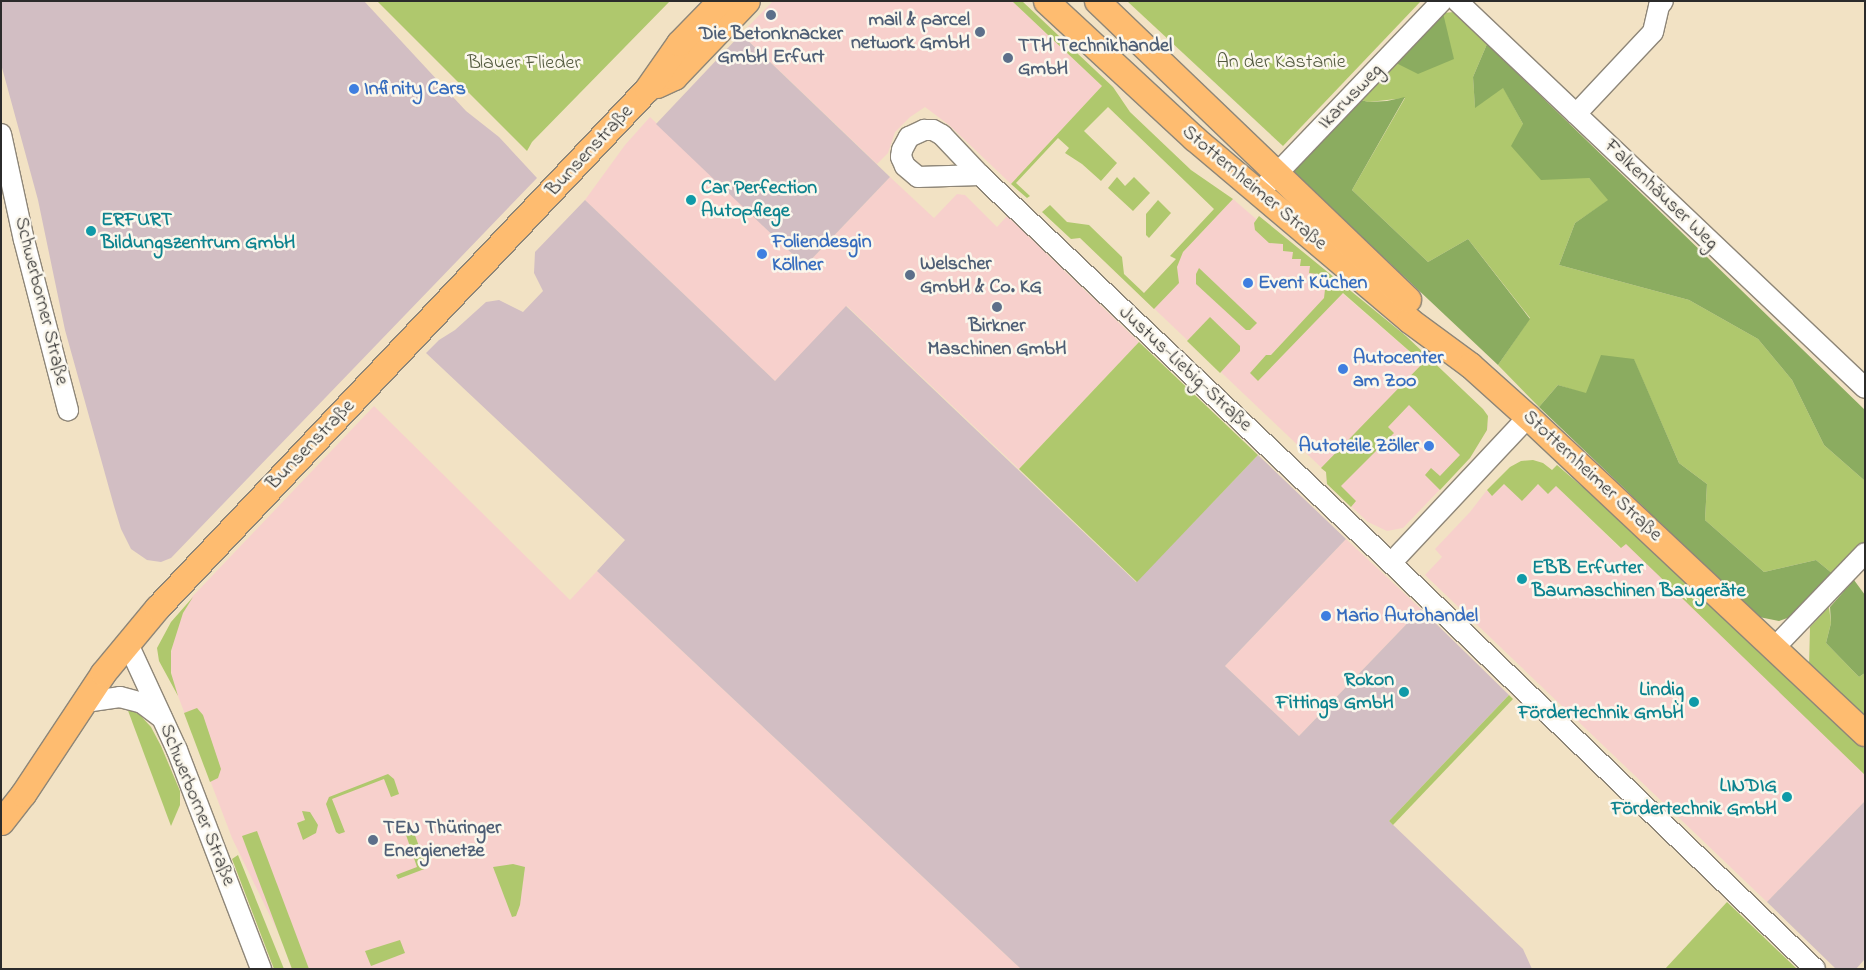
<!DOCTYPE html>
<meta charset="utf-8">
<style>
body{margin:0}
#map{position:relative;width:1866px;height:970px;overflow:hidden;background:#f2e2c4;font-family:"Indie Flower",sans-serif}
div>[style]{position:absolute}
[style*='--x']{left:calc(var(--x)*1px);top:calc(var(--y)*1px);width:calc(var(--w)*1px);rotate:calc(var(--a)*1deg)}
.built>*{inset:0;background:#f7d0cc}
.industrial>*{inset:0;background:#d2bec3}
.green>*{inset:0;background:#afc86d}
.forest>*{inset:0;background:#8bac60}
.roads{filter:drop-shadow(1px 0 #8e8678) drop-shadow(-1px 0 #8e8678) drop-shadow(0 1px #8e8678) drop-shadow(0 -1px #8e8678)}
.minor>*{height:20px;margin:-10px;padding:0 10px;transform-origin:10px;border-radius:10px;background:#fff}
.major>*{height:25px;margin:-12.5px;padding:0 12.5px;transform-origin:12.5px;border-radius:12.5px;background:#febc70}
.dots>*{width:14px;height:14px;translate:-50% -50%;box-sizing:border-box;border:2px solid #fbf7ec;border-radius:50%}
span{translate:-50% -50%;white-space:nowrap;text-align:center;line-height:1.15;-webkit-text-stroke:5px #fbf7ec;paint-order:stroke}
.service-label{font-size:20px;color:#4e5e75;font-weight:700}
.right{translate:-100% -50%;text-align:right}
.left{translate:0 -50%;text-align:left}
.park-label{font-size:20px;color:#535a3f}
.shop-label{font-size:20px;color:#366cbe;font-weight:700}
.street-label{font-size:20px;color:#2b2b2b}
.culture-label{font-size:20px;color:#0d838f;font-weight:700}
.frame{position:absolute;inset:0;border:2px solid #2b2b2b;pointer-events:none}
</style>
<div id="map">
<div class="built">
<div style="clip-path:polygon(773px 1px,1012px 1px,1102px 86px,1011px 184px,949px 125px,925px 107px,910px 117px,895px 132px,888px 153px,877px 164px,741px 34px)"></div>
<div style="clip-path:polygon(650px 117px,805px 266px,890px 177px,934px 218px,957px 194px,965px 195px,997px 227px,1007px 216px,1139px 342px,1019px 469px,847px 306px,775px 381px,585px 200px,625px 145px)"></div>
<div style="clip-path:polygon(1233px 199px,1483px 415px,1488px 426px,1487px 430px,1470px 458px,1403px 528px,1387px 531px,1368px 522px,1327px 484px,1326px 472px,1141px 296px)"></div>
<div style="clip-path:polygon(374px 406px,570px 600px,597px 571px,1021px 969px,296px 969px,232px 838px,172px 680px,170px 657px,177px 628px,183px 613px,192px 597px)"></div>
<div style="clip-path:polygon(1504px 483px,1556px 486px,1620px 548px,1626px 543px,1865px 775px,1865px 801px,1767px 902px,1425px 575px,1442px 557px,1435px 549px,1470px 512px,1487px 490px,1492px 496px)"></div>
<div style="clip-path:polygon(1346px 539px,1421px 609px,1299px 736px,1225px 666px)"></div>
</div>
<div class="industrial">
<div style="clip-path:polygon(1px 1px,364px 1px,466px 111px,499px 137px,537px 178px,171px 558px,161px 562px,147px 560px,131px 549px,121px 529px,114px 506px,65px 330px,38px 200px,1px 64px)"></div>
<div style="clip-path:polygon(741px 34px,890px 177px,805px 266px,656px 124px)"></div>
<div style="clip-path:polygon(585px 200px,775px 381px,846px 306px,1136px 582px,1258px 455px,1346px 539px,1225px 666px,1299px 736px,1421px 609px,1509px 695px,1389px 821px,1523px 949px,1532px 969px,1021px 969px,597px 571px,625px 540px,426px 353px,439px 340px,455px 330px,486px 302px,499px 300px,523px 312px,543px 291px,534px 273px,535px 252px)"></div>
<div style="clip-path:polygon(1865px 801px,1865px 959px,1856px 969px,1836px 969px,1767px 902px)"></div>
</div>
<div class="green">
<div style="clip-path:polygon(377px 1px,670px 1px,532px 142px,527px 151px)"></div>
<div style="clip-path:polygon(1012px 1px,1022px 1px,1113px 87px,1130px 112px,1191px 170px,1233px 199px,1183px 252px,1177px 267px,1179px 283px,1154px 309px,1080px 238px,1071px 239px,1042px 212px,1050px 205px,1067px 222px,1089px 225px,1122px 257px,1124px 274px,1144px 293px,1176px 259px,1170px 256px,1214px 209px,1108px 107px,1084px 131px,1117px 163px,1101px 181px,1082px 164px,1065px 153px,1069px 148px,1058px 138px,1016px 183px,1030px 196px,1027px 198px,1011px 184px,1102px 86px)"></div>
<div style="clip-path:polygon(1127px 1px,1421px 1px,1283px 146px)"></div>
<div style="clip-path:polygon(1454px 12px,1487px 44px,1473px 77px,1475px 107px,1503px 87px,1523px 124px,1589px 178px,1609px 200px,1575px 223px,1559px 265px,1689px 300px,1758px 339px,1792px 380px,1824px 445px,1865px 481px,1865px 541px,1833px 574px,1816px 560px,1764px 572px,1705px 520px,1707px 484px,1679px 463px,1634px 360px,1586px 394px,1558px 385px,1539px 407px,1498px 365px,1530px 318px,1468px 239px,1428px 262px,1352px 190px,1405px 98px,1369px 102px,1360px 100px,1443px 13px)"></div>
<div style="clip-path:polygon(1117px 177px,1125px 186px,1134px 177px,1150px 193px,1133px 211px,1108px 188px)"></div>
<div style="clip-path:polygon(1158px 200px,1171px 213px,1149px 238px,1146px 235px,1146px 214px)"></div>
<div style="clip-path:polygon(1259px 216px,1406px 336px,1483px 409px,1488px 416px,1487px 430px,1470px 458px,1440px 490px,1425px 475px,1431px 468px,1440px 476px,1460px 455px,1409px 405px,1388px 427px,1394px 433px,1341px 486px,1356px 501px,1351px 507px,1327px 484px,1326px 472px,1321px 468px,1423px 363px,1343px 293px,1258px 381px,1250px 373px,1266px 355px,1271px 355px,1324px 298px,1326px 281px,1317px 280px,1318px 274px,1309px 273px,1310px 266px,1300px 266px,1301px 259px,1292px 259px,1293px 252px,1283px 251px,1283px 244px,1269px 243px,1255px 230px,1254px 223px)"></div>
<div style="clip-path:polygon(1199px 268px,1257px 323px,1250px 330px,1246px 330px,1196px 284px,1196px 274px)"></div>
<div style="clip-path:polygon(1210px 317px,1240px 346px,1240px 351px,1220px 373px,1187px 341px)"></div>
<div style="clip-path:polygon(1139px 342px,1258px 455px,1137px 582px,1019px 469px)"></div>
<div style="clip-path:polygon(1533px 460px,1543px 463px,1552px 470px,1557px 465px,1643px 539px,1865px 749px,1865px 775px,1626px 544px,1621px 548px,1556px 486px,1548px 494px,1538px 484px,1522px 501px,1504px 484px,1492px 496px,1487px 490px,1510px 467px,1521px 461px)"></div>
<div style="clip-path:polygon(193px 597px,183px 613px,171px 651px,171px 673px,178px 696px,159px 661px,157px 648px,171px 622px)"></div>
<div style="clip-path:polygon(1829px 607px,1831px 623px,1826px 643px,1859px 677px,1865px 673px,1865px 717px,1809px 667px,1810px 627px)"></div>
<div style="clip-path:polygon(1509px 695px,1513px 699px,1393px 825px,1389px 821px)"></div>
<div style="clip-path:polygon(127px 708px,140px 715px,151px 727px,161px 746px,180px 791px,180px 805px,171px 826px)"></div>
<div style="clip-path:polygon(197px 708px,203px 715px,221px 769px,218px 778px,210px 782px,184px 713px)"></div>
<div style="clip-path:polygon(388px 774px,394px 779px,399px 794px,391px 797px,384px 779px,332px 799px,345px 832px,339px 834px,336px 832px,326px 804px,329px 797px)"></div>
<div style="clip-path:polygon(302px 811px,310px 812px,318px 825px,316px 833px,303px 840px,297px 823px,305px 820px)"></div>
<div style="clip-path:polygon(413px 830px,427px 868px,398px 879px,396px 875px,417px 867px,405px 832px)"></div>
<div style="clip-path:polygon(257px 831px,309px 969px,292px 969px,242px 836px)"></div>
<div style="clip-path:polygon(238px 855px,284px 969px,274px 969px,232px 859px)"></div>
<div style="clip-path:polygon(513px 864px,525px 867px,520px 905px,516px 916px,512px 917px,493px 867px)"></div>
<div style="clip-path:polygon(1727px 902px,1796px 968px,1795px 969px,1665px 969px)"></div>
<div style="clip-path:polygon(400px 940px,405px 953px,371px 966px,365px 951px)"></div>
</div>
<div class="forest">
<div style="clip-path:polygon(1443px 13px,1454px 59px,1418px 74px,1396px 63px)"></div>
<div style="clip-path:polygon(1487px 44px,1865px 410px,1865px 481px,1824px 445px,1792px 380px,1758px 339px,1689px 300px,1559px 265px,1575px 223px,1608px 200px,1589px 178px,1541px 180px,1511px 146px,1523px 124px,1503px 88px,1475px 108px,1473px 77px)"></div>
<div style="clip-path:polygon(1405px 97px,1352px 190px,1428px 262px,1468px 239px,1530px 319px,1498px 365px,1292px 171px,1360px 100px,1369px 102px,1387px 101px)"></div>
<div style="clip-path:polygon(1601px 355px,1634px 359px,1679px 463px,1707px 484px,1705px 520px,1764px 572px,1816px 560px,1833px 574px,1793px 616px,1779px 621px,1759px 617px,1539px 407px,1558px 385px,1586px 393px)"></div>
<div style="clip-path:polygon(1854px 580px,1865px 595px,1865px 673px,1859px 677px,1826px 643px,1831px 623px,1830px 607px)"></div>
</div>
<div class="roads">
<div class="minor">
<div style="--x:1457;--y:1;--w:562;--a:43.49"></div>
<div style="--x:1576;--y:114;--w:112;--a:-46.8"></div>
<div style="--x:1653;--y:32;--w:27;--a:-77"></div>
<div style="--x:1659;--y:6;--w:6;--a:-51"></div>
<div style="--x:1;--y:134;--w:108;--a:77.8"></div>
<div style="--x:24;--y:240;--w:176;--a:75.5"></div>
<div style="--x:980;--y:175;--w:62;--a:178.2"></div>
<div style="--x:918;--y:177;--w:17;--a:-140"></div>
<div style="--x:905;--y:166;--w:10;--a:-114"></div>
<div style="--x:901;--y:157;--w:7;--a:-82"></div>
<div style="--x:902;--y:150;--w:15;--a:-62"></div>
<div style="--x:909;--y:137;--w:17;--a:-25"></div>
<div style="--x:924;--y:130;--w:9;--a:0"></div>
<div style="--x:933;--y:130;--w:10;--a:29"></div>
<div style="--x:942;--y:135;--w:55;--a:46.5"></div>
<div style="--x:980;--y:175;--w:565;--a:43.35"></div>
<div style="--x:1391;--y:563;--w:587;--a:43.76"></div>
<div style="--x:1267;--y:184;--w:253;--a:-46.3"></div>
<div style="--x:1391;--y:563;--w:200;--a:-46.8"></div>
<div style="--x:128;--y:644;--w:117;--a:65.2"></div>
<div style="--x:177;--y:750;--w:235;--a:69"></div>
<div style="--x:1775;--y:647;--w:130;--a:-46.2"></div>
<div style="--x:85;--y:702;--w:35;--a:-8"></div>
<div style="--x:120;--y:697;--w:23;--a:15"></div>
<div style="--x:142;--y:703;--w:25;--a:37"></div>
</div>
<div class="major">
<div style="--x:1046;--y:1;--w:202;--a:42.8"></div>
<div style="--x:1194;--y:138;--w:282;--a:40.2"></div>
<div style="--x:1409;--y:320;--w:76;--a:36.4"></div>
<div style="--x:1470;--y:365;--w:78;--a:41.9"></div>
<div style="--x:1528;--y:417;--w:462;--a:43.2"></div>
<div style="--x:1097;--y:1;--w:431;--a:43.8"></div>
<div style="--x:657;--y:85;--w:19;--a:-25"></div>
<div style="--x:674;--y:77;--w:105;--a:-46.2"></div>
<div style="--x:1;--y:822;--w:36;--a:-52"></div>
<div style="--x:23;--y:794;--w:145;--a:-56.5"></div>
<div style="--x:103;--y:673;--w:85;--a:-50.3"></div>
<div style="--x:157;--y:608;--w:714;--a:-46.65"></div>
<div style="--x:647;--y:89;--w:56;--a:-55.2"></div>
<div style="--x:679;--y:43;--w:59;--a:-45.7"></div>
</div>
</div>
<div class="dots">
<div style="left:771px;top:15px;background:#5c6f8a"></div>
<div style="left:980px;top:32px;background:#5c6f8a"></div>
<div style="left:1008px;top:58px;background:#5c6f8a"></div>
<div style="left:354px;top:89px;background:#3f7fe0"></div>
<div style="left:691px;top:200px;background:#0f9aa8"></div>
<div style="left:91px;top:231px;background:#0f9aa8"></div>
<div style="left:762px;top:254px;background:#3f7fe0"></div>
<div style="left:910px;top:275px;background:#5c6f8a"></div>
<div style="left:1248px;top:283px;background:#3f7fe0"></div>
<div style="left:997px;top:307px;background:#5c6f8a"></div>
<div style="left:1343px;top:369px;background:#3f7fe0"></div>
<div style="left:1429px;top:446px;background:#3f7fe0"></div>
<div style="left:1522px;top:579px;background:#0f9aa8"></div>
<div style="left:1326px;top:616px;background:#3f7fe0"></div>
<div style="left:1404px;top:692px;background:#0f9aa8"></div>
<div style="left:1694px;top:702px;background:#0f9aa8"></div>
<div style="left:1787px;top:797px;background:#0f9aa8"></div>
<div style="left:373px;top:840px;background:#5c6f8a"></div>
</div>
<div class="service-label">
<span class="right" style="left:970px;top:32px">mail &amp; parcel<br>network GmbH</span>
<span style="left:771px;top:46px">Die Betonknacker<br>GmbH Erfurt</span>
<span class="left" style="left:1018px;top:58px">TTH Technikhandel<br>GmbH</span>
<span class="left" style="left:920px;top:276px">Welscher<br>GmbH &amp; Co. KG</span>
<span style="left:997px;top:338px">Birkner<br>Maschinen GmbH</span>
<span class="left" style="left:383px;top:840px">TEN Thüringer<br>Energienetze</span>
</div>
<div class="park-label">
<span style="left:1281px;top:62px">An der Kastanie</span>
<span style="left:524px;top:63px">Blauer Flieder</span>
</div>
<div class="shop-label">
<span class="left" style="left:364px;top:89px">Infinity Cars</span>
<span class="left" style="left:772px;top:254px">Foliendesgin<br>Köllner</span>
<span class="left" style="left:1258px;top:283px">Event Küchen</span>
<span class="left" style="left:1353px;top:370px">Autocenter<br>am Zoo</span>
<span class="right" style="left:1419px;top:446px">Autoteile Zöller</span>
<span class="left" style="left:1336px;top:616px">Mario Autohandel</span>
</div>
<div class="street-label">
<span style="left:1351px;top:97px;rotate:-46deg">Ikarusweg</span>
<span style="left:590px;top:151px;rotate:-47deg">Bunsenstraße</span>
<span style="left:1254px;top:188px;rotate:40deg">Stotternheimer Straße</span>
<span style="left:1661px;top:195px;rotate:44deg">Falkenhäuser Weg</span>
<span style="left:41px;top:301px;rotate:76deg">Schwerborner Straße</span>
<span style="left:1185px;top:369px;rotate:43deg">Justus-Liebig-Straße</span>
<span style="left:311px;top:445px;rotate:-46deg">Bunsenstraße</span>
<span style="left:1592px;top:476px;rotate:43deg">Stotternheimer Straße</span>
<span style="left:197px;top:805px;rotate:68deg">Schwerborner Straße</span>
</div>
<div class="culture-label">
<span class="left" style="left:701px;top:200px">Car Perfection<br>Autopflege</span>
<span class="left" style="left:101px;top:232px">ERFURT<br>Bildungszentrum GmbH</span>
<span class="left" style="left:1532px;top:580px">EBB Erfurter<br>Baumaschinen Baugeräte</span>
<span class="right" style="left:1394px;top:692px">Rokon<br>Fittings GmbH</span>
<span class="right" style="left:1684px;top:702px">Lindig<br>Fördertechnik GmbH</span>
<span class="right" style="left:1777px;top:798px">LINDIG<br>Fördertechnik GmbH</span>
</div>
<div class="frame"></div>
</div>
